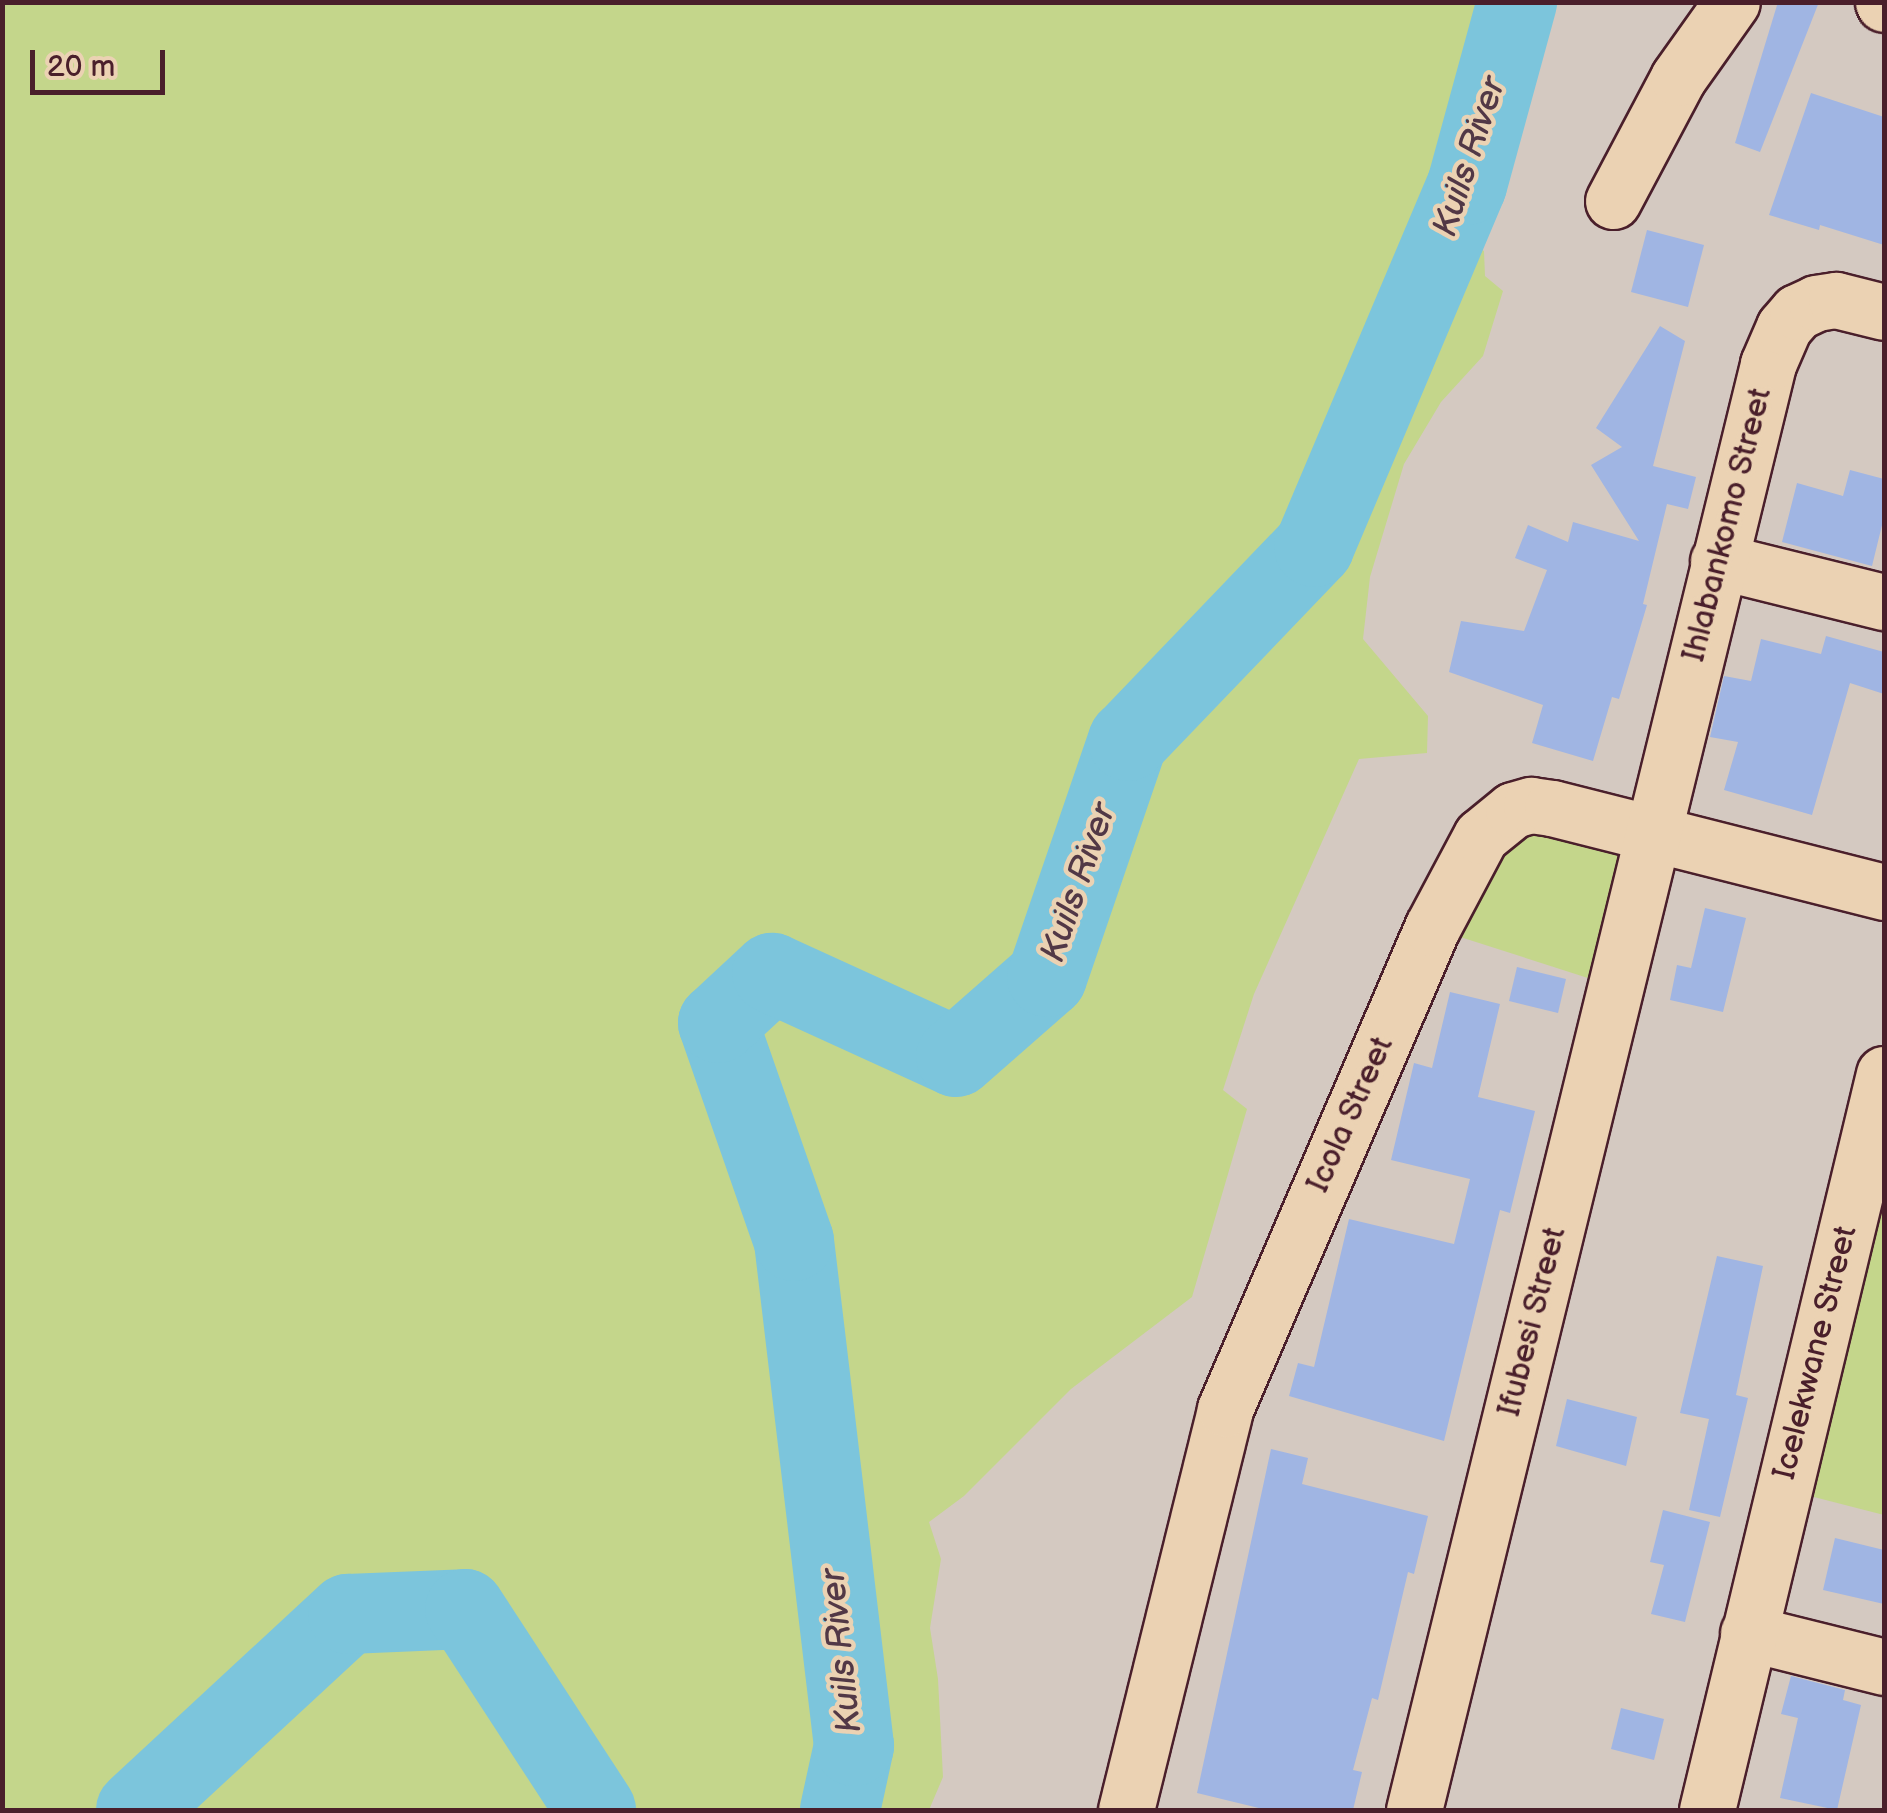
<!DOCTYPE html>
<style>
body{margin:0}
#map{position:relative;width:1887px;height:1813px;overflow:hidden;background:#d4c9c1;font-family:"Balsamiq Sans",sans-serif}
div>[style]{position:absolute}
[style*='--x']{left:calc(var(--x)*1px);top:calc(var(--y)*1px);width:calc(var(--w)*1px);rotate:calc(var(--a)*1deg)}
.green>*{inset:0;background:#c4d68b}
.river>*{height:80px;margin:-40px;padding:0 40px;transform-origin:40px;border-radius:40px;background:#7cc5dc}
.building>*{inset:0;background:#a0b5e3}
.roads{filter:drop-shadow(2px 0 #4a1f2b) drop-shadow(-2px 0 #4a1f2b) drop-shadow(0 2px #4a1f2b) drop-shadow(0 -2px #4a1f2b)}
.minor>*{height:55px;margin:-27.5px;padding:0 27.5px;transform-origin:27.5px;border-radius:27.5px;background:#ebd2b3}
span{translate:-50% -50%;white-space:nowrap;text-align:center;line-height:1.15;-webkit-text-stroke:9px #ebd2b3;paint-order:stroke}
.street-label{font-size:32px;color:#4a1f2b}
.water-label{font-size:35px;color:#523846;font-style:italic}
.frame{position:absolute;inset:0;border:5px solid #4a1f2b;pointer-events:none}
.scale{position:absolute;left:30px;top:50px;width:135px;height:45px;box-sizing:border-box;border:5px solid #4a1f2b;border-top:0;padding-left:12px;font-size:30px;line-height:35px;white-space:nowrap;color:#4a1f2b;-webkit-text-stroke:8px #ebd2b3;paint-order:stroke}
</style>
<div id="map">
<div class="green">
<div style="clip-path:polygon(3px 2px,1547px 3px,1518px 100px,1465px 240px,1484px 251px,1485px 276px,1503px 291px,1483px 356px,1441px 402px,1404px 464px,1370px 577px,1363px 639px,1428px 716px,1427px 753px,1359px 759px,1254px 994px,1223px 1090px,1247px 1109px,1192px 1297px,1071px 1389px,964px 1496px,929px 1522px,941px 1559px,930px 1628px,938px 1679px,943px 1777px,929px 1810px,3px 1810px)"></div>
<div style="clip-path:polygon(1530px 826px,1629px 849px,1591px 979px,1454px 935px,1498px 845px)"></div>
<div style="clip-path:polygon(1884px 1191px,1884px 1515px,1810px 1496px)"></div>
</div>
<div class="river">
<div style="--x:136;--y:1810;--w:289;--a:-42.8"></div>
<div style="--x:348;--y:1614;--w:117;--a:-2.4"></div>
<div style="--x:465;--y:1609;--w:240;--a:56.9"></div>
<div style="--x:840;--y:1810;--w:66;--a:-77.7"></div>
<div style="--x:854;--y:1746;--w:509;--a:-96.78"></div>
<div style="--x:794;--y:1241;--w:231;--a:-109.2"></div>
<div style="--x:718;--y:1023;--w:74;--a:-42.8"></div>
<div style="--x:772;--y:973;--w:202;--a:24.5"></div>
<div style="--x:956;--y:1057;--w:121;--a:-41.3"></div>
<div style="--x:1047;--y:977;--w:250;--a:-71.1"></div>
<div style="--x:1128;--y:741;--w:269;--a:-46.2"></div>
<div style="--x:1314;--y:547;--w:393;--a:-67.1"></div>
<div style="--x:1467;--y:185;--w:190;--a:-74.7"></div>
</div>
<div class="building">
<div style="clip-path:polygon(1778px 2px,1819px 2px,1760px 152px,1735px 143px)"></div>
<div style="clip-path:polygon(1811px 93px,1884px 117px,1884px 245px,1820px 225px,1819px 230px,1769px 215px)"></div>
<div style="clip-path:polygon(1647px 230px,1704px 245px,1688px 307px,1631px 292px)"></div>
<div style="clip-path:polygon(1660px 326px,1685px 341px,1653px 466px,1696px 477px,1688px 509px,1667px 504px,1643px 604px,1647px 605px,1619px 699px,1612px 697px,1593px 761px,1532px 743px,1543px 705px,1449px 672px,1461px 621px,1524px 631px,1547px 570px,1515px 558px,1528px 525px,1568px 542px,1573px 522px,1639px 541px,1591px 465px,1622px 447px,1596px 428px)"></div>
<div style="clip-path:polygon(1850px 470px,1884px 479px,1884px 517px,1872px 566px,1782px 542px,1797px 483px,1843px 496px)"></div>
<div style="clip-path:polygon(1826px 636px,1884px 652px,1884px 694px,1850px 683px,1812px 815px,1724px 790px,1738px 742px,1710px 737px,1724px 676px,1751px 681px,1761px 639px,1821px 654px)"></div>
<div style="clip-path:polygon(1705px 908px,1746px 918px,1723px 1012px,1670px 1000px,1677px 965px,1691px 968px)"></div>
<div style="clip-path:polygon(1517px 967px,1566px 979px,1558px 1013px,1509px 1001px)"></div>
<div style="clip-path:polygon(1450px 992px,1500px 1004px,1478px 1097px,1535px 1111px,1510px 1213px,1500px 1210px,1444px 1441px,1289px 1396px,1298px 1363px,1314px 1367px,1349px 1219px,1454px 1244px,1470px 1179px,1391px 1160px,1414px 1063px,1432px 1068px)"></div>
<div style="clip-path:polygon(1717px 1256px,1763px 1266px,1736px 1395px,1748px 1398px,1720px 1517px,1689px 1510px,1709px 1419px,1680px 1413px)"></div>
<div style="clip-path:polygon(1567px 1399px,1637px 1417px,1626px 1466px,1556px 1446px)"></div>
<div style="clip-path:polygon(1271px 1449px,1308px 1458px,1302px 1484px,1428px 1516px,1414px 1574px,1408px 1572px,1378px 1700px,1372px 1698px,1353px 1770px,1362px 1772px,1353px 1810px,1267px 1810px,1197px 1793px)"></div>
<div style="clip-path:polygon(1663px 1510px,1710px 1522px,1685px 1622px,1651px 1614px,1664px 1565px,1650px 1562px)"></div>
<div style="clip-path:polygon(1835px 1538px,1884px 1550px,1884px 1604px,1823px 1590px)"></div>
<div style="clip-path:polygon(1791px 1676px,1845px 1690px,1843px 1700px,1861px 1705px,1837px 1810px,1780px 1798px,1798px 1718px,1781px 1714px)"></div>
<div style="clip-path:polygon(1621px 1708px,1664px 1719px,1654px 1760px,1611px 1749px)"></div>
</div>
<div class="roads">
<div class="minor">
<div style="--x:1883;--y:2;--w:2;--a:63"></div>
<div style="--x:1613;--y:201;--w:139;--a:-62.1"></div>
<div style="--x:1678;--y:78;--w:93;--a:-54.6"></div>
<div style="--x:1718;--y:561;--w:171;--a:13.9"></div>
<div style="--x:1748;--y:1633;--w:140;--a:14"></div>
<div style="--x:1126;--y:1810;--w:413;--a:-76.1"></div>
<div style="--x:1225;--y:1409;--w:524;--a:-66.72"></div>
<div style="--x:1432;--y:928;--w:104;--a:-62"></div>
<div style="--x:1481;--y:836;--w:41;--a:-39.1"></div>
<div style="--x:1513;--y:810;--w:19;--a:-16"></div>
<div style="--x:1531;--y:805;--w:21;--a:8"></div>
<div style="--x:1552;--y:808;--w:342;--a:14.2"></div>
<div style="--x:1414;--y:1810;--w:1489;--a:-76.24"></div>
<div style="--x:1768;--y:364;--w:40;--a:-66.6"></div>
<div style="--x:1784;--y:327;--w:20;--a:-49"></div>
<div style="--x:1797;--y:312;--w:21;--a:-25"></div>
<div style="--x:1816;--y:303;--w:20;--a:-9"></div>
<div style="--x:1836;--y:300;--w:49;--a:14"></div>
<div style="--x:1707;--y:1810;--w:757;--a:-76.48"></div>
</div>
</div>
<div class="street-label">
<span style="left:1728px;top:525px;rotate:-76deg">Ihlabankomo Street</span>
<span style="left:1351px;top:1115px;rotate:-66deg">Icola Street</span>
<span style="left:1533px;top:1322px;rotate:-76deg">Ifubesi Street</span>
<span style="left:1816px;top:1353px;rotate:-76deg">Icelekwane Street</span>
</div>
<div class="water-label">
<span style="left:1470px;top:157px;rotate:-72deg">Kuils River</span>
<span style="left:1079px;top:883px;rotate:-71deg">Kuils River</span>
<span style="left:842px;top:1651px;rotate:-96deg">Kuils River</span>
</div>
<div class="frame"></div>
<div class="scale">20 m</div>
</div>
